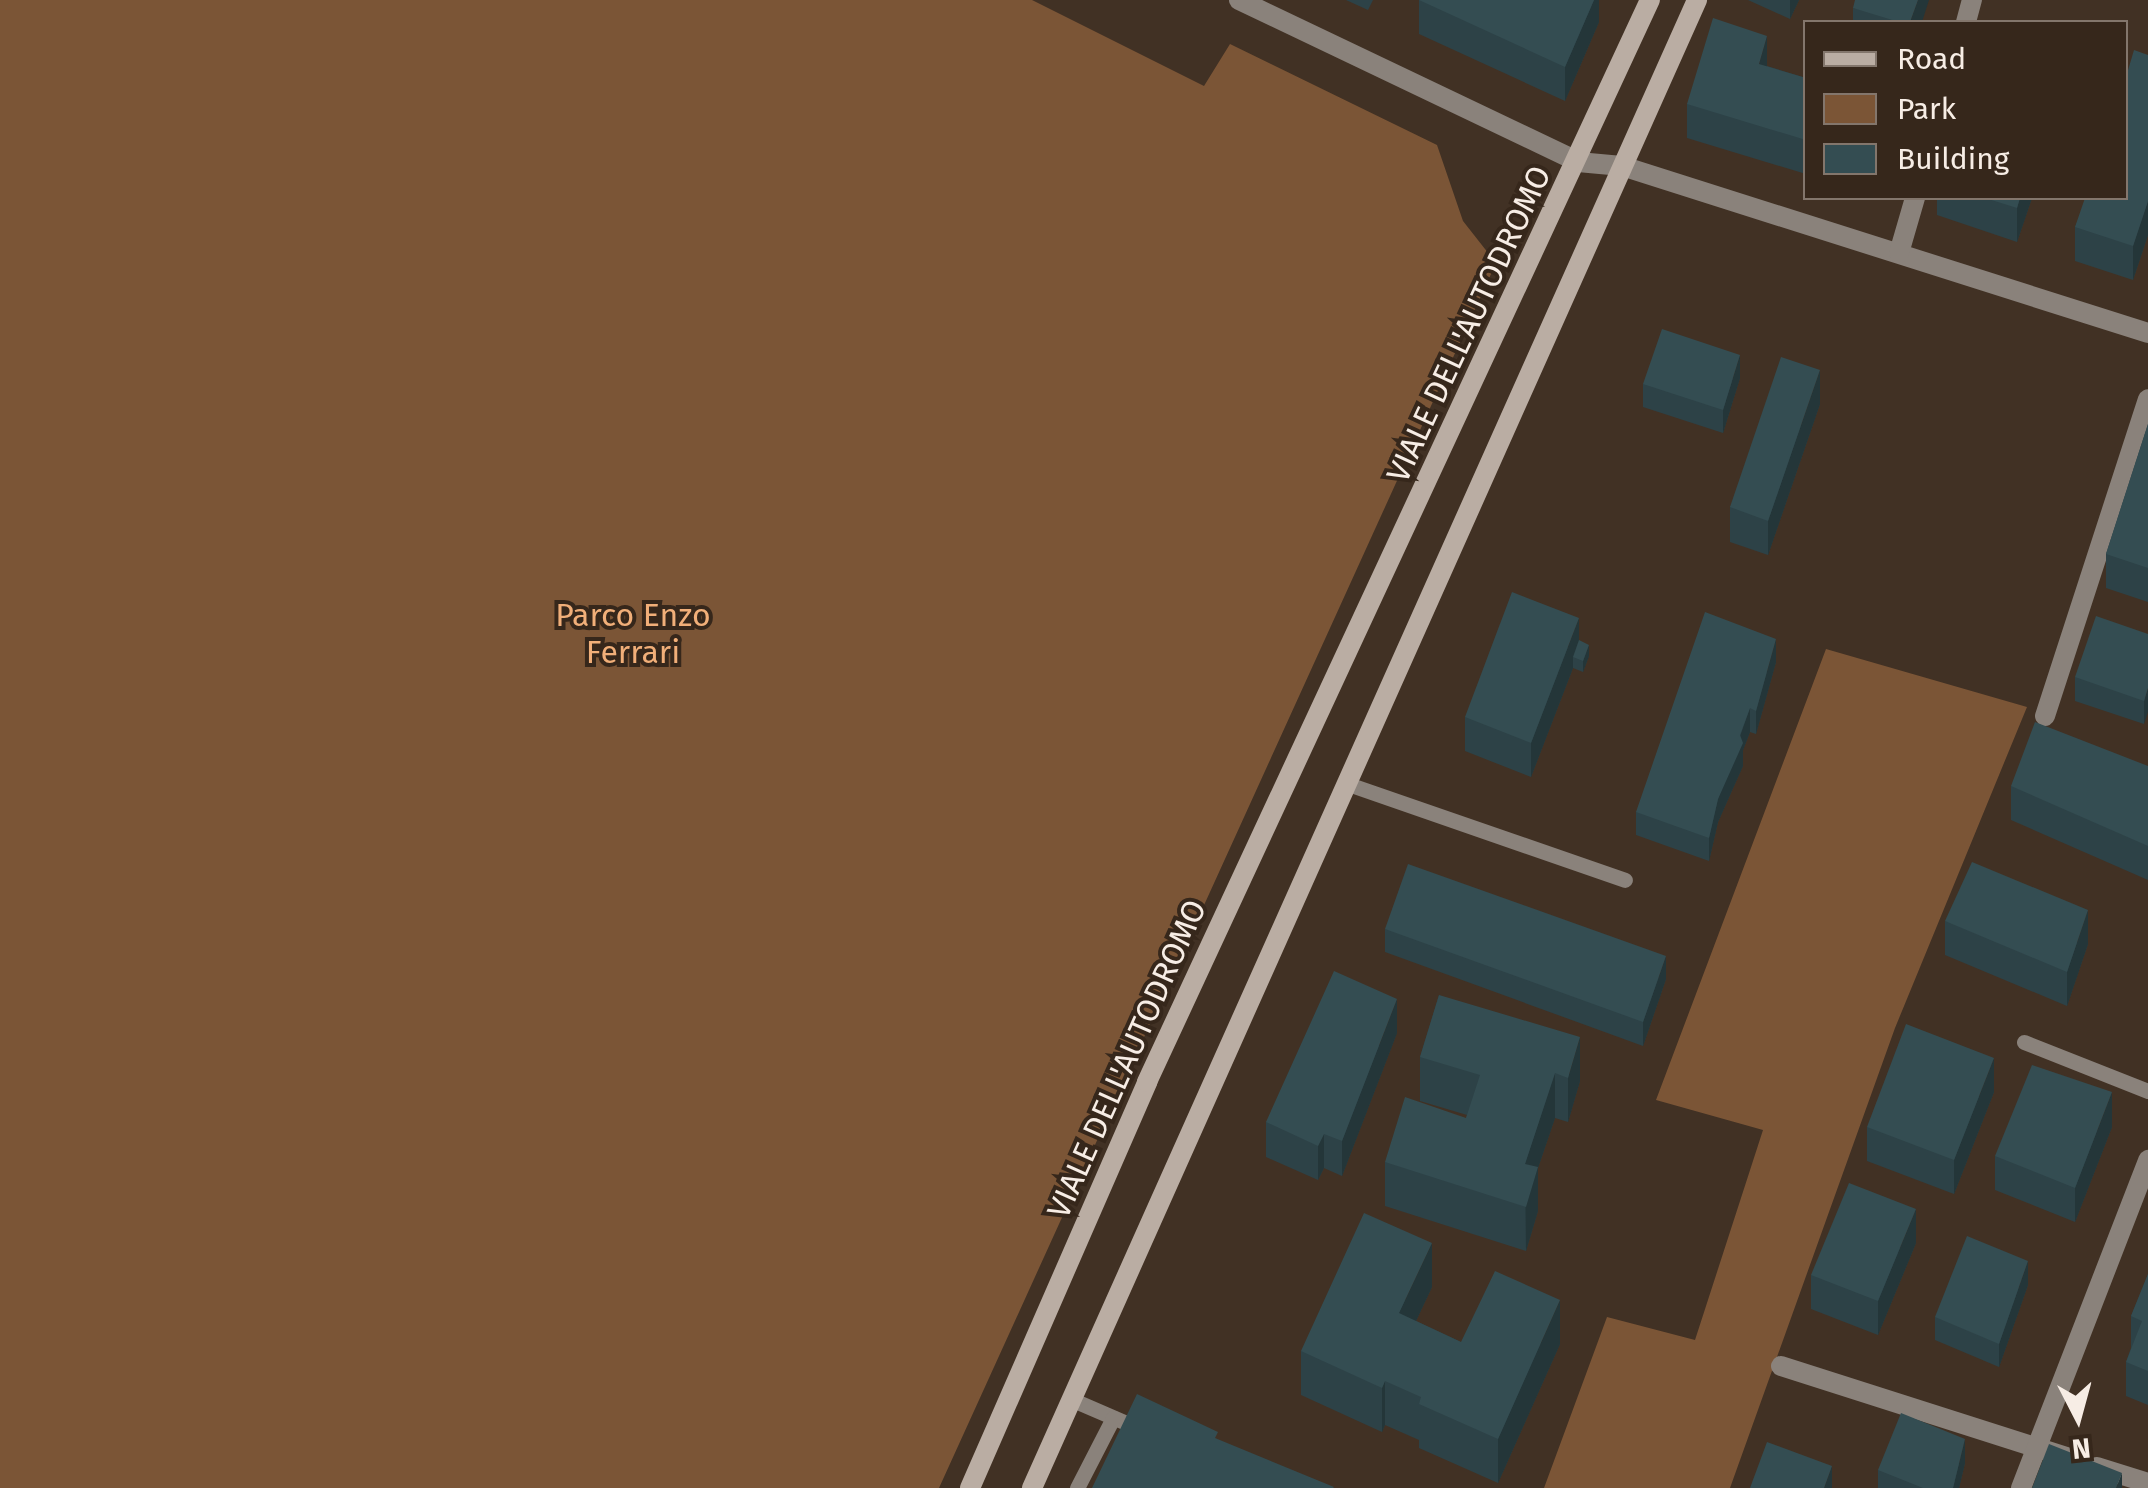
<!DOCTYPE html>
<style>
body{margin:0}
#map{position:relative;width:2148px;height:1488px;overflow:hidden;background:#413124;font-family:"Fira Sans",sans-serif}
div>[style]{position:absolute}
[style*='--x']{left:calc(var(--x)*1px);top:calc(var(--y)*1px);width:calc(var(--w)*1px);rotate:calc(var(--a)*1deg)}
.green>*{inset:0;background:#7b5536}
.lane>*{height:15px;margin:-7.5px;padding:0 7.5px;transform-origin:7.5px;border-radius:7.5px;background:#8a827b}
.street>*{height:20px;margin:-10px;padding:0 10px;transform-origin:10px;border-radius:10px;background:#8a827b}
.secondary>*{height:20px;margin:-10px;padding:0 10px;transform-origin:10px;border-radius:10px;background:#baada3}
.wall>*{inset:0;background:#2d4247}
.shaded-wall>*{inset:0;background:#243639}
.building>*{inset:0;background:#344d52}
span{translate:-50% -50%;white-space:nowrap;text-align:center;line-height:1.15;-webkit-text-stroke:8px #36271b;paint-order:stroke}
.street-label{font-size:32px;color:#f7ede5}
.park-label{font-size:32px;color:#f1af79}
.legend{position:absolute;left:1803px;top:20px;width:325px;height:180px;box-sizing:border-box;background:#36271b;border:2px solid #83766c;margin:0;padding:12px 18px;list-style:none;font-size:30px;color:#f7ede5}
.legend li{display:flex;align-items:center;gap:20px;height:50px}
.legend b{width:50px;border:2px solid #83766c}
.north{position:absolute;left:2028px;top:1368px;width:100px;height:100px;-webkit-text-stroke:8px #36271b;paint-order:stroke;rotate:174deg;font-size:28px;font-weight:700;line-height:40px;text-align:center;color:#f7ede5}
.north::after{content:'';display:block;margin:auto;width:35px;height:45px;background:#f7ede5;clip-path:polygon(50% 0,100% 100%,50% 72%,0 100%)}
</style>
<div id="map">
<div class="green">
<div style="clip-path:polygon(0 0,1032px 0,1204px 86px,1230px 44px,1437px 145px,1463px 221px,1496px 263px,939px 1488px,0 1488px)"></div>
<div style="clip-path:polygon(1826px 649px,2027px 707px,1895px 1028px,1730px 1488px,1544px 1488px,1607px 1317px,1695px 1340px,1763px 1130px,1656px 1100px)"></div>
</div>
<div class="lane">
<div style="--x:1348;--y:784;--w:293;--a:19.1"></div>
<div style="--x:2024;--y:1042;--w:133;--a:21.6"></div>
<div style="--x:1073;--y:1400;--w:71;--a:23.3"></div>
<div style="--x:1077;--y:1488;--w:79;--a:-62.8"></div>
</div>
<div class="street">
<div style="--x:1239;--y:0;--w:376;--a:25.5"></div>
<div style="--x:1578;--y:162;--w:44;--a:5.2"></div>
<div style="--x:1622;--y:166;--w:552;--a:17.61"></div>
<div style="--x:1966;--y:22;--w:23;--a:-75"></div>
<div style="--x:1899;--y:253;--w:57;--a:-73.8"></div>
<div style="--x:2045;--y:716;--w:333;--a:-72"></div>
<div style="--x:1781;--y:1366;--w:303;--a:17.7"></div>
<div style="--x:2097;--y:1467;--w:53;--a:17.4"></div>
<div style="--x:2021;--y:1488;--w:352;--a:-68.8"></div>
</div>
<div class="secondary">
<div style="--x:970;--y:1488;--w:443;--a:-66.4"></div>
<div style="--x:1147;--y:1082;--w:1193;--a:-65.07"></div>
<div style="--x:1032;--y:1488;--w:1630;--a:-65.92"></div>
</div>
<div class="wall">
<div style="clip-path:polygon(1346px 0,1373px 0,1368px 10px)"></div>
<div style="clip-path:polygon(1419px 0,1599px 0,1599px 22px,1565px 101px,1419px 34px)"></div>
<div style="clip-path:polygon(1748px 0,1799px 0,1790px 19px)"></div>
<div style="clip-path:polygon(1853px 8px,1922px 22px,1853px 22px)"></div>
<div style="clip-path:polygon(2148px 55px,2148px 235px,2133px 280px,2075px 261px,2075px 227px)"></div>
<div style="clip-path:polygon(1767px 66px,1806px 78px,1806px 174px,1687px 138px,1687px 104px)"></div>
<div style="clip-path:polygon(1937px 198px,2032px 198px,2017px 242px,1937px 215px)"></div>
<div style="clip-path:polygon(1740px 378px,1723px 433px,1643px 407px,1643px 384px)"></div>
<div style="clip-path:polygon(1820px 404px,1768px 555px,1730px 542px,1730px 507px)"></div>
<div style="clip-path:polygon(2148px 424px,2148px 602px,2106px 588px,2106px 554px)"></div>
<div style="clip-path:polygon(2148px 634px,2144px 724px,2075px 701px,2075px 677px)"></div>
<div style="clip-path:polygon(1579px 640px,1589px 656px,1583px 672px,1573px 668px,1531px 777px,1465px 751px,1465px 717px)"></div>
<div style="clip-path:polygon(1776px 662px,1756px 734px,1750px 732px,1743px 750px,1743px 766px,1718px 822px,1709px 861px,1636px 835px,1636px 812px)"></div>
<div style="clip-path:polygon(2148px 766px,2148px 880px,2011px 820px,2011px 786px)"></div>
<div style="clip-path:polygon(1945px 921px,2088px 944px,2067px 1006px,1945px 955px)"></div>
<div style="clip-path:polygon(1385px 929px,1666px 979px,1643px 1046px,1385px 952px)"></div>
<div style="clip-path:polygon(1439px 995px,1580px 1081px,1568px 1122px,1555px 1118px,1538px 1168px,1538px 1211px,1526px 1251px,1385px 1206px,1385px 1162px,1466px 1118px,1467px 1115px,1420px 1101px,1420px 1057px)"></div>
<div style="clip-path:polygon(1397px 1033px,1342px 1176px,1324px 1168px,1318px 1180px,1266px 1157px,1266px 1122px)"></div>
<div style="clip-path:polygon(1994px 1092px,1954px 1194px,1867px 1161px,1867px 1127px)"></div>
<div style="clip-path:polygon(2112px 1127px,2075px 1222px,1995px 1190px,1995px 1156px)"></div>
<div style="clip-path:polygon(1916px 1243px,1878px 1335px,1811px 1309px,1811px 1275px)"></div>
<div style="clip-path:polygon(2148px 1274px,2148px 1405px,2126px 1396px,2126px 1362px,2131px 1348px,2131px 1316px)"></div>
<div style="clip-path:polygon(2028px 1285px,1999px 1367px,1935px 1340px,1935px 1317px)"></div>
<div style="clip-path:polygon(1432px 1287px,1416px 1321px,1461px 1342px,1560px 1344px,1498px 1483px,1419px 1448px,1419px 1440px,1385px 1425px,1382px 1432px,1301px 1395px,1301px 1351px)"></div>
<div style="clip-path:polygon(1965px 1463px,1959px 1488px,1878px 1488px,1878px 1470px)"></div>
</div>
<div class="shaded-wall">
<div style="clip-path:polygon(1594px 0,1599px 0,1599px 22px,1565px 101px,1565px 67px)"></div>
<div style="clip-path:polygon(1790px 0,1799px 0,1790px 19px)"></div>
<div style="clip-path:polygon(1918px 0,1929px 0,1922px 22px,1910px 22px)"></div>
<div style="clip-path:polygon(1767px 36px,1767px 70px,1759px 64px)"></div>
<div style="clip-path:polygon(2020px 198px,2032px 198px,2017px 242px,2017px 208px)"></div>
<div style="clip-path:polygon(2148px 201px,2148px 235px,2133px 280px,2133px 246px)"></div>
<div style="clip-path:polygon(1740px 355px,1740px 378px,1723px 433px,1723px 410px)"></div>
<div style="clip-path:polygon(1820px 370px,1820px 404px,1768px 555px,1768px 521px)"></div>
<div style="clip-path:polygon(1579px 618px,1579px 652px,1573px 657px,1573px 668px,1531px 777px,1531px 743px)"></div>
<div style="clip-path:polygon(1776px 639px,1776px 662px,1756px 734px,1756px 711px)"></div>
<div style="clip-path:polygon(1589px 645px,1589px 656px,1583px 672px,1583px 661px)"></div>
<div style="clip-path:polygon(2148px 688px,2148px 712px,2144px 724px,2144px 701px)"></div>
<div style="clip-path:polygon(1750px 708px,1750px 732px,1743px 750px,1743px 766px,1718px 822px,1709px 861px,1709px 838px,1718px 799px)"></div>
<div style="clip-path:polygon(2088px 910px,2088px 944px,2067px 1006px,2067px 972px)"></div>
<div style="clip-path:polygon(1666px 956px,1666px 979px,1643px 1046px,1643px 1022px)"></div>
<div style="clip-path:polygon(1397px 999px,1397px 1033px,1342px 1176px,1342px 1141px)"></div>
<div style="clip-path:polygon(1580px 1037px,1580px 1081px,1568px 1122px,1568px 1078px)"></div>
<div style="clip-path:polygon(1994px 1058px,1994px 1092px,1954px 1194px,1954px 1160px)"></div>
<div style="clip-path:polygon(1555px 1073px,1555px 1118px,1538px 1168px,1538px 1211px,1526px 1251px,1525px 1164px)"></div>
<div style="clip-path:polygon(2112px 1092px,2112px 1127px,2075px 1222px,2075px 1188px)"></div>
<div style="clip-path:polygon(1324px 1134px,1324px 1168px,1318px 1180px,1318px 1146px)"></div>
<div style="clip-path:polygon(1916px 1209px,1916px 1243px,1878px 1335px,1878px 1301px)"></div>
<div style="clip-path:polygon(1432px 1243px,1432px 1287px,1399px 1357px,1399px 1313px)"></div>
<div style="clip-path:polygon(2028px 1261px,2028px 1285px,1999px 1367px,1999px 1344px)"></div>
<div style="clip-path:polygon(1560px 1300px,1560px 1344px,1498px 1483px,1498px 1439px)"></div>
<div style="clip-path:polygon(1385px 1381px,1385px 1425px,1382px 1432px,1382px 1388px)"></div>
<div style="clip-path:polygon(1965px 1439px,1965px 1463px,1959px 1488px,1953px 1488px)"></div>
<div style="clip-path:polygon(1832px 1466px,1832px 1488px,1824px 1488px)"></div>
<div style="clip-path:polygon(2122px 1473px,2122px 1488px,2116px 1488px)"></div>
</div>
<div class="building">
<div style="clip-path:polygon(1419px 0,1594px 0,1565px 67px)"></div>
<div style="clip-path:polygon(1855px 0,1918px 0,1910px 22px,1899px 22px,1853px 8px)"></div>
<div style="clip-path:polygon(1713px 18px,1767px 36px,1759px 64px,1806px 78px,1806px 140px,1687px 104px)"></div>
<div style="clip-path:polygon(2134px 50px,2148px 55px,2148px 201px,2133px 246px,2075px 227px,2085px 198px,2126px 198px,2126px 77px)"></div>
<div style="clip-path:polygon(1985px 198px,2020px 198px,2017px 208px)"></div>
<div style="clip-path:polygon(1662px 329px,1740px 355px,1723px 410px,1643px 384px)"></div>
<div style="clip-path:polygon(1781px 357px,1820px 370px,1768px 521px,1730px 507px)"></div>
<div style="clip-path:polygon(2148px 424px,2148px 568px,2106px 554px)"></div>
<div style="clip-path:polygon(1512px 592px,1579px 618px,1531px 743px,1465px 717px)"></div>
<div style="clip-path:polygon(1705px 612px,1776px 639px,1756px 711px,1750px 708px,1740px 735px,1743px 743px,1718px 799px,1709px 838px,1636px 812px)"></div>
<div style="clip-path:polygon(2096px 616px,2148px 634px,2148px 688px,2144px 701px,2075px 677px)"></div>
<div style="clip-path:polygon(1579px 640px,1589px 645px,1583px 661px,1573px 657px)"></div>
<div style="clip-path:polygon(2035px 722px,2148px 766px,2148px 846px,2011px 786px)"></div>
<div style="clip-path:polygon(1972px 862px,2088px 910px,2067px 972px,1945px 921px)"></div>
<div style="clip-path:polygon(1408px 864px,1666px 956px,1643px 1022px,1385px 929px)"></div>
<div style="clip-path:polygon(1334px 971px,1397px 999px,1342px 1141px,1324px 1134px,1318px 1146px,1266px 1122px)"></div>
<div style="clip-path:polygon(1439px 995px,1580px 1037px,1568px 1078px,1555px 1073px,1525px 1164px,1538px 1167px,1526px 1207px,1385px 1162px,1405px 1097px,1466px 1118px,1480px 1075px,1420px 1057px)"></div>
<div style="clip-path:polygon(1906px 1024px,1994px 1058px,1954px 1160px,1867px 1127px)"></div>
<div style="clip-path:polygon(2032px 1065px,2112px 1092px,2075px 1188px,1995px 1156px)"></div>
<div style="clip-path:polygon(1849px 1183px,1916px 1209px,1878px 1301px,1811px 1275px)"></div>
<div style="clip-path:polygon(1364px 1213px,1432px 1243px,1399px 1313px,1461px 1342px,1495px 1271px,1560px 1300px,1498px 1439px,1419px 1404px,1421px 1397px,1385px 1381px,1382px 1388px,1301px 1351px)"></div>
<div style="clip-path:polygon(1967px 1236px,2028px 1261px,1999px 1344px,1935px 1317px)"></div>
<div style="clip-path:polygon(2148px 1274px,2148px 1371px,2126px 1362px,2142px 1321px,2131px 1316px)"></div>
<div style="clip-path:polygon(1137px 1394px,1218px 1432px,1215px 1438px,1334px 1487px,1333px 1488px,1092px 1488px)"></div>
<div style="clip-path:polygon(1901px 1413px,1965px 1439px,1953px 1488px,1923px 1488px,1878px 1470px)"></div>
<div style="clip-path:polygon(1767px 1442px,1832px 1466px,1824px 1488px,1750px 1488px)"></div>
<div style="clip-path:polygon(2049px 1444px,2122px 1473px,2116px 1488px,2032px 1488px)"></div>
</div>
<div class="street-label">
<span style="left:1469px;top:324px;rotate:-65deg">VIALE DELL'AUTODROMO</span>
<span style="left:1127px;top:1059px;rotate:-66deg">VIALE DELL'AUTODROMO</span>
</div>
<div class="park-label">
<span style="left:633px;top:634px">Parco Enzo<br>Ferrari</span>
</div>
<ul class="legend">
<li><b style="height:12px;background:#baada3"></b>Road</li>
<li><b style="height:28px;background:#7b5536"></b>Park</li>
<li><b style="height:28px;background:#344d52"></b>Building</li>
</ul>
<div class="north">N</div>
</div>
